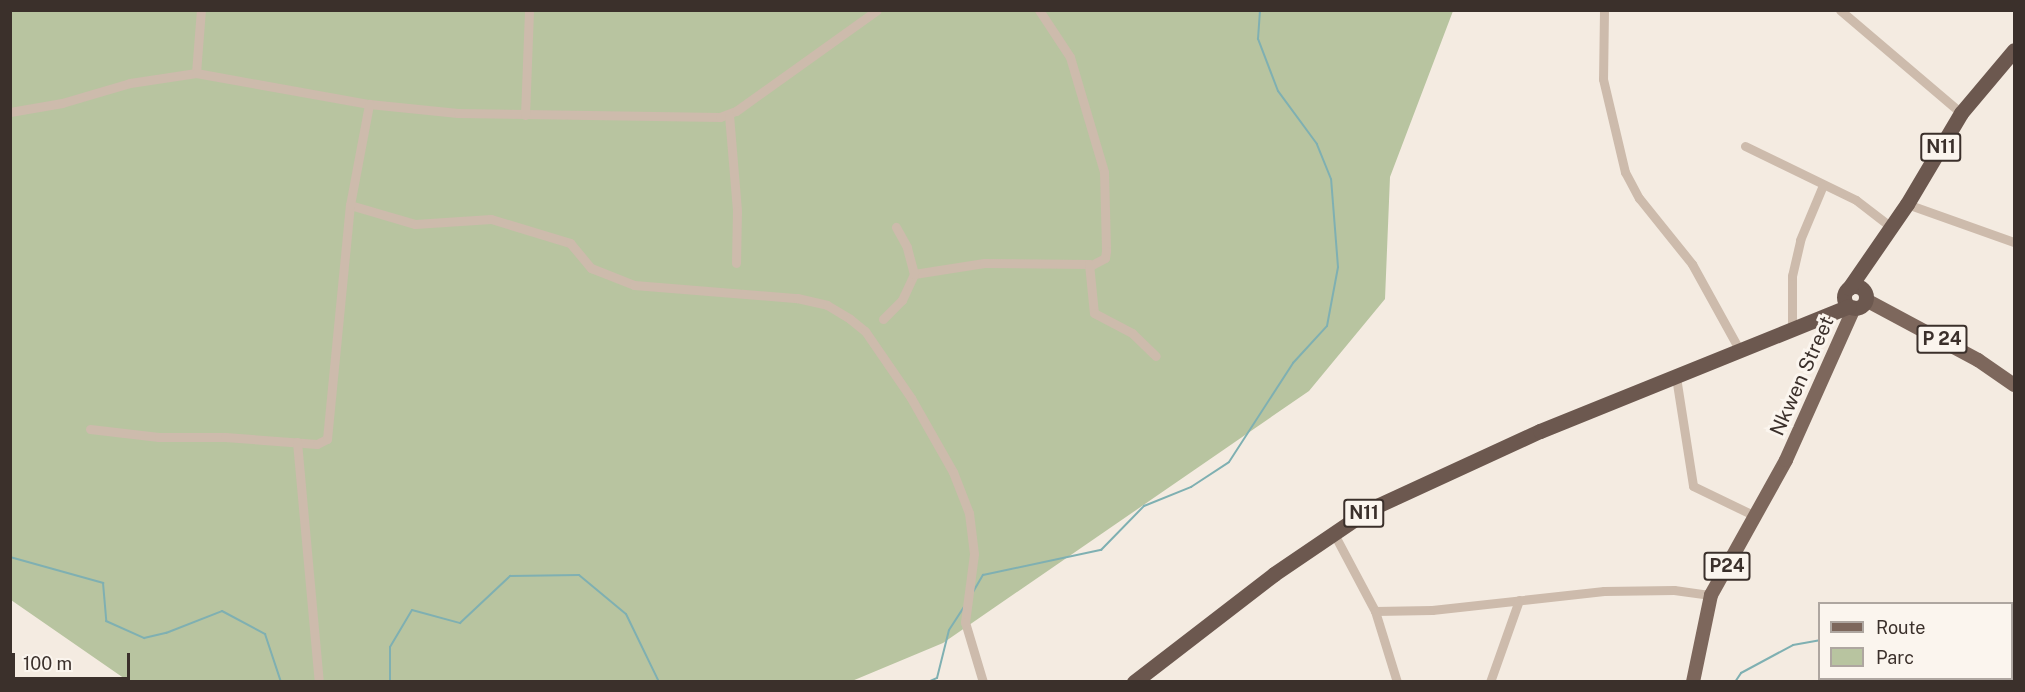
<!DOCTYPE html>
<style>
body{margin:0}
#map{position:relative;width:2025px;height:692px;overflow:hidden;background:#f4ebe1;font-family:"Public Sans",sans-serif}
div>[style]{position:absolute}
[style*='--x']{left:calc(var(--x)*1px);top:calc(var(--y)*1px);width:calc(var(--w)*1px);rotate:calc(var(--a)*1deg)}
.green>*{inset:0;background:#b8c4a0}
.stream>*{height:2px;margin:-1px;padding:0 1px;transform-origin:1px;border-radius:1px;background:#7fb0b2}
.minor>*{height:9px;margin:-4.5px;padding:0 4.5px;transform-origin:4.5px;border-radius:4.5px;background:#cdbbac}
.primary>*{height:14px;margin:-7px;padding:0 7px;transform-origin:7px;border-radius:7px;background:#7d675c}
.trunk>*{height:15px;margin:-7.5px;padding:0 7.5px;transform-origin:7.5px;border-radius:7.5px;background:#6c584f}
.trunk>.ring{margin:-7.5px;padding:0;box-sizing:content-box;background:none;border:15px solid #6c584f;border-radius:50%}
span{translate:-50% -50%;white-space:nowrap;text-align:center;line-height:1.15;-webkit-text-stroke:6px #fbf5ee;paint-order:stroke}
.shield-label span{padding:2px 4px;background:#fbf5ee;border:2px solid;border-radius:4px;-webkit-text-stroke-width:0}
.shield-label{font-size:18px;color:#3b302b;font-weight:700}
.street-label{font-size:20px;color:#3b302b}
.frame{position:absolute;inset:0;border:12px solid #3b302b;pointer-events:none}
.legend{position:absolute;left:1818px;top:602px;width:195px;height:78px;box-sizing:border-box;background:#fbf5ee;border:2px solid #aea6a0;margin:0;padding:8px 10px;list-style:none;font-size:18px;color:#3b302b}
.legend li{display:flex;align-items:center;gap:12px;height:30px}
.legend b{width:30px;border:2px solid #aea6a0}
.scale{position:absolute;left:12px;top:653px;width:118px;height:27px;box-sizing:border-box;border:3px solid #3b302b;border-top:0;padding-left:8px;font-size:18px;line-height:21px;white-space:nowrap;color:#3b302b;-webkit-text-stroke:4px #fbf5ee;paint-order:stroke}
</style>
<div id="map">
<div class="green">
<div style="clip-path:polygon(11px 11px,1453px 11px,1390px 177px,1385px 299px,1309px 391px,943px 643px,852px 681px,128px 681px,11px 600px)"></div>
</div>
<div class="stream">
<div style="--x:10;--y:557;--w:97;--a:15.6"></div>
<div style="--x:103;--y:583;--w:38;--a:85"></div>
<div style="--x:106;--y:621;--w:42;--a:24.1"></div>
<div style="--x:144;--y:638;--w:23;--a:-13"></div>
<div style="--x:166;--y:633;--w:60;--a:-21.4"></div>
<div style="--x:222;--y:611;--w:49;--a:28.1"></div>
<div style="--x:265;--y:634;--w:51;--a:71.6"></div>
<div style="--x:973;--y:592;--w:20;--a:-60"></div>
<div style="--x:983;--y:575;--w:121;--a:-12"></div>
<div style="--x:1101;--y:550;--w:62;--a:-45.7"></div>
<div style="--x:1144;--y:506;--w:51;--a:-22"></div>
<div style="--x:1191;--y:487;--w:45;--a:-33.3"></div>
<div style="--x:1229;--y:462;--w:118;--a:-57.1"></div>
<div style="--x:1293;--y:363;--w:50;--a:-47.4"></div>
<div style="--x:1327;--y:326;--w:60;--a:-79.4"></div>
<div style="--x:1338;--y:267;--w:88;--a:-94.5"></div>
<div style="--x:1331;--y:179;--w:38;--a:-112"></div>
<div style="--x:1317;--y:144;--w:66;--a:-126.3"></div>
<div style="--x:1278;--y:91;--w:56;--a:-111"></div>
<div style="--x:1258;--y:39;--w:29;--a:-86"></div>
<div style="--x:1965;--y:678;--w:6;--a:45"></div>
<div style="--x:390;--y:682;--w:35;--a:-90"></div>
<div style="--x:390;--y:647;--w:43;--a:-59.3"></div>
<div style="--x:412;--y:610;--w:50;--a:15.2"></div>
<div style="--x:460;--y:623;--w:69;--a:-43.2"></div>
<div style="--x:510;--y:576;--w:69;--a:-0.8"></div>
<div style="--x:579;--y:575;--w:61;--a:39.7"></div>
<div style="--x:626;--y:614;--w:76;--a:64.1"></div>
<div style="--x:928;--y:682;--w:10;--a:-24"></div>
<div style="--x:937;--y:678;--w:49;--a:-76"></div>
<div style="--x:949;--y:630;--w:27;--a:-57"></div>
<div style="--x:1735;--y:682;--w:11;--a:-56"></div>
<div style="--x:1741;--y:673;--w:59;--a:-28.3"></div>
<div style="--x:1793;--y:645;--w:27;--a:-10"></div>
</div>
<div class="minor">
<div style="--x:1039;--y:10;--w:56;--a:56.6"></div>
<div style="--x:1070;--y:57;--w:120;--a:73.5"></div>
<div style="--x:1104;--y:172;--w:79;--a:88.5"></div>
<div style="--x:1106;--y:251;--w:7;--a:98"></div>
<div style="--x:1105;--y:258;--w:15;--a:152"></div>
<div style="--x:1604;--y:10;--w:69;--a:90.8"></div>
<div style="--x:1603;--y:79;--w:96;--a:76.7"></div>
<div style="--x:1625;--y:172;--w:30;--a:62"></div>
<div style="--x:1639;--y:198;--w:85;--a:51.2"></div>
<div style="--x:1692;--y:264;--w:99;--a:61.1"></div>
<div style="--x:1840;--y:10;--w:159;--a:40.4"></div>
<div style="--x:196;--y:73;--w:63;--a:-85.5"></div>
<div style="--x:10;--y:112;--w:53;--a:-9.8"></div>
<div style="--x:62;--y:103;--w:71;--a:-16.4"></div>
<div style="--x:130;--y:83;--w:67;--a:-8.6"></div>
<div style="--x:196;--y:73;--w:176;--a:10.2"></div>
<div style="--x:369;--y:104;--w:89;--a:5.8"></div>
<div style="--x:458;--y:113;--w:262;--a:0.9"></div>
<div style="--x:720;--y:117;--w:17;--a:-21"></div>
<div style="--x:736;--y:111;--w:173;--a:-35.6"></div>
<div style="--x:525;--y:115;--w:105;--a:-87.8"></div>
<div style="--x:729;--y:115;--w:96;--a:85.2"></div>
<div style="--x:737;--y:211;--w:52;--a:91.1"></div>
<div style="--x:1745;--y:146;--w:123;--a:25.9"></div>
<div style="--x:1856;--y:200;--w:44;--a:37.6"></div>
<div style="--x:1907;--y:204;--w:114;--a:19.6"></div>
<div style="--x:350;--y:205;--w:68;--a:16.3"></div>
<div style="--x:415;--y:224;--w:76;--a:-3.8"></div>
<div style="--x:491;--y:219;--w:83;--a:16.9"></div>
<div style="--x:570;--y:243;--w:33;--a:50"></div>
<div style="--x:591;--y:268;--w:46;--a:21.6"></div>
<div style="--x:634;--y:285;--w:164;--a:4.6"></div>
<div style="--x:797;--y:298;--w:31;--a:13"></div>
<div style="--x:827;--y:305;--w:27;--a:31"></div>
<div style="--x:850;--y:319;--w:19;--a:39"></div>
<div style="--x:865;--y:331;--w:81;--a:55.5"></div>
<div style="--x:911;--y:398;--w:85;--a:60.4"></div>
<div style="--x:953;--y:472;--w:44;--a:68.7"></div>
<div style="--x:969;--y:513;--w:41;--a:83"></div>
<div style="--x:974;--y:554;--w:69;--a:97.5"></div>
<div style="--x:965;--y:622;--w:63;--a:73.3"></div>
<div style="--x:914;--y:274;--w:71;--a:-8.9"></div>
<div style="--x:984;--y:263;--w:105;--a:0.5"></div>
<div style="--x:1089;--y:264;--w:49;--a:84.2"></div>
<div style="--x:1094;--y:313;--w:43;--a:27.8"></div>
<div style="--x:1132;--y:333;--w:33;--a:44"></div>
<div style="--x:883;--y:319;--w:27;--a:-45"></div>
<div style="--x:902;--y:300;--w:29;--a:-65"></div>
<div style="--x:914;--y:274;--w:28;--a:-105"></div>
<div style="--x:907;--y:247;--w:23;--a:-119"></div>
<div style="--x:1792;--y:328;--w:52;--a:-90"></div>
<div style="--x:1792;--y:276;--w:37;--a:-77"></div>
<div style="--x:1800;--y:240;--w:60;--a:-67.3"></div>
<div style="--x:1676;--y:377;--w:110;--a:81.1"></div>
<div style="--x:1693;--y:486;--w:69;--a:25.8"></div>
<div style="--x:90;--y:429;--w:69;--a:6.6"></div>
<div style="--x:159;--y:437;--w:66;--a:0"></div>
<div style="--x:225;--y:437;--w:92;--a:4.4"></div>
<div style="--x:317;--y:444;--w:11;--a:-27"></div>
<div style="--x:327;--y:439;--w:235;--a:-84.4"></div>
<div style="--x:350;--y:205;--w:103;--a:-79.3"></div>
<div style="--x:297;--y:442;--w:241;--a:84.8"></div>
<div style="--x:1333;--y:532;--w:89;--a:62"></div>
<div style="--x:1375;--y:611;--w:57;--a:-1"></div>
<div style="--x:1432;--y:610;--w:173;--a:-6.3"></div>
<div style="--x:1604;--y:591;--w:70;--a:-0.8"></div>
<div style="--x:1674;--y:590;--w:37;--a:8"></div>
<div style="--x:1375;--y:611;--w:74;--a:72.8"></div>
<div style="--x:1490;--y:682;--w:87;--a:-70.5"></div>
</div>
<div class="primary">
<div style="--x:1866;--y:300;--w:127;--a:28.2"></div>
<div style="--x:1978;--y:360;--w:44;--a:34.8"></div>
<div style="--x:1693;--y:682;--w:89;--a:-78.3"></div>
<div style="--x:1711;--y:595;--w:154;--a:-60.9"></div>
<div style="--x:1786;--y:460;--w:167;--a:-65.9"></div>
</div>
<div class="trunk">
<div class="ring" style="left:1844px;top:286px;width:7px;height:7px"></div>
<div style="--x:1849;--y:288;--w:102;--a:-55.4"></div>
<div style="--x:1907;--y:204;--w:106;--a:-59.3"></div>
<div style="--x:1961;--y:113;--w:82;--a:-49.9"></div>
<div style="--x:1134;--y:682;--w:177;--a:-37.6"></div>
<div style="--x:1274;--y:574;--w:114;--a:-34.2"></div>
<div style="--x:1368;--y:510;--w:189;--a:-24.7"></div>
<div style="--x:1540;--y:431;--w:333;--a:-22"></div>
</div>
<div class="shield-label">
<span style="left:1941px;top:147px">N11</span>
<span style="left:1942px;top:339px">P 24</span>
<span style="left:1364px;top:513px">N11</span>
<span style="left:1727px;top:566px">P24</span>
</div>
<div class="street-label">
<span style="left:1802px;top:376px;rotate:-66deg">Nkwen Street</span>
</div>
<div class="frame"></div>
<ul class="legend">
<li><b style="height:8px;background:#7d675c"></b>Route</li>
<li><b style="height:16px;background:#b8c4a0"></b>Parc</li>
</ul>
<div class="scale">100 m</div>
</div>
